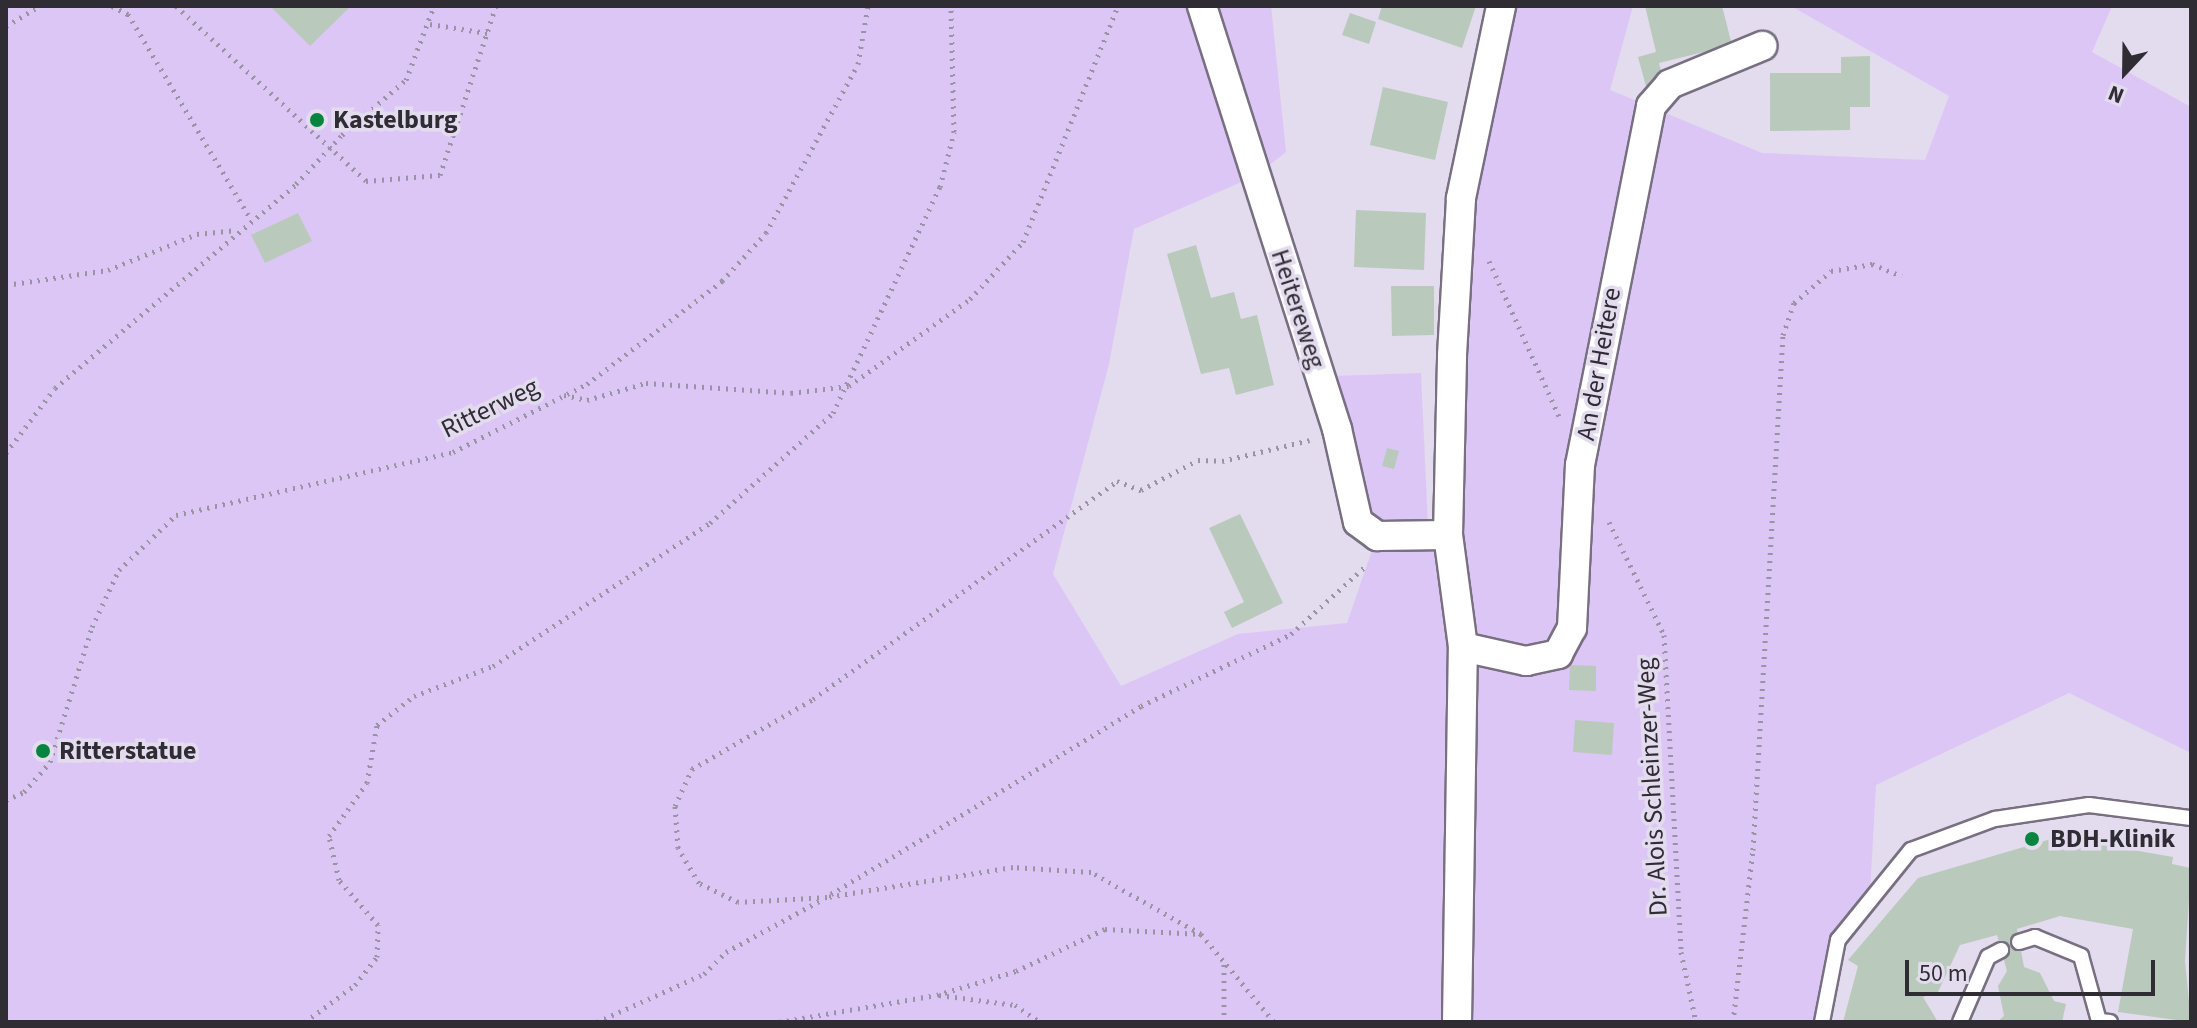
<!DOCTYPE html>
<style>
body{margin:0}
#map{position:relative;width:2197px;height:1028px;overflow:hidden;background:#e3dbee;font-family:"Source Sans 3",sans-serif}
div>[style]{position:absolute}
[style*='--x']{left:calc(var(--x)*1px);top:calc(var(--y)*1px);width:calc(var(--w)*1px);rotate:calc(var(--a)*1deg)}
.green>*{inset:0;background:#dcc6f6}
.building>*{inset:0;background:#b9cabc}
.path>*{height:5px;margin-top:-2.5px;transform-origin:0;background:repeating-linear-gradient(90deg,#9a94a2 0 2px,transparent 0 8px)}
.roads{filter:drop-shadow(2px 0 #787081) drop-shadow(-2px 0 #787081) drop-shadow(0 2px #787081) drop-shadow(0 -2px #787081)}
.service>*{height:14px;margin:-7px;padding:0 7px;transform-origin:7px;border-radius:7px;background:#fff}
.minor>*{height:28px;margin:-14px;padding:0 14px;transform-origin:14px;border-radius:14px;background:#fff}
.path-bridge>*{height:5px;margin-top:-2.5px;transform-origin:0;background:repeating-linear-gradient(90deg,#9a94a2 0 2px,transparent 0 8px)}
.dots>*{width:22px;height:22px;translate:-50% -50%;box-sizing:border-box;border:4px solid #e3dbee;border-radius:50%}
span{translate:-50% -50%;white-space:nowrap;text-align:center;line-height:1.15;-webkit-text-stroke:7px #e3dbee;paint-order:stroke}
.poi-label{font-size:26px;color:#2f2c33;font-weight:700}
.left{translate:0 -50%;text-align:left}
.street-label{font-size:26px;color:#2f2c33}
.frame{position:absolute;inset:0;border:8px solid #2f2c33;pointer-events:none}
.north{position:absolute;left:2085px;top:32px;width:80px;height:80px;-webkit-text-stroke:6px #e3dbee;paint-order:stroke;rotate:202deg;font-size:22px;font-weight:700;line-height:32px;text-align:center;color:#2f2c33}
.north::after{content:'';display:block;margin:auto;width:28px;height:36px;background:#2f2c33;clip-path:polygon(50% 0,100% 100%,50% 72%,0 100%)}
.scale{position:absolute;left:1905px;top:960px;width:250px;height:36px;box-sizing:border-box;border:4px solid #2f2c33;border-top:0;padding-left:10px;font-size:24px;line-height:28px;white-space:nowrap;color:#2f2c33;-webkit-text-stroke:6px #e3dbee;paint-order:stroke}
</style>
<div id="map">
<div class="green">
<div style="clip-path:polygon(6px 6px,1271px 6px,1286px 152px,1255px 176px,1134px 229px,1109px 364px,1053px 574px,1121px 686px,1238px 634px,1347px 623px,1377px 536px,1448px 535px,1452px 355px,1501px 6px,1633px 6px,1610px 90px,1762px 153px,1925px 160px,1949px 96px,1791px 6px,2112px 6px,2092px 52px,2191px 107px,2191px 753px,2069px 693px,1876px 785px,1870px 893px,1838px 940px,1822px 1022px,6px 1022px)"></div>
<div style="clip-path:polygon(1421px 373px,1428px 527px,1380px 527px,1362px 515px,1334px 376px)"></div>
</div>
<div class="building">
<div style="clip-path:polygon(270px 6px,351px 6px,310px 46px)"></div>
<div style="clip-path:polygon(1382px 6px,1476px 6px,1462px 48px,1378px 19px)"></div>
<div style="clip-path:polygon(1645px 6px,1722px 6px,1732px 45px,1659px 63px,1665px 85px,1647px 90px,1638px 57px,1656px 52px)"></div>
<div style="clip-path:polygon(1350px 13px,1376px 22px,1369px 44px,1342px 35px)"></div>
<div style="clip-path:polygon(1870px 56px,1870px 107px,1850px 107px,1850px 130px,1770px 131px,1770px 73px,1841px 73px,1841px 57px)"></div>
<div style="clip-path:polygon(1383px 87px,1448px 102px,1435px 160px,1370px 145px)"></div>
<div style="clip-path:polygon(1356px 210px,1426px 213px,1424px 270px,1354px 267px)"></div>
<div style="clip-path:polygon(298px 213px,312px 241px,265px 263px,251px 235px)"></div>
<div style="clip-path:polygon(1196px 245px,1211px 298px,1234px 292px,1241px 319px,1257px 315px,1274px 385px,1236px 395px,1229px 368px,1201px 374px,1167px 254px)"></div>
<div style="clip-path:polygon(1391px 286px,1434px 286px,1434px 335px,1392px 336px)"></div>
<div style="clip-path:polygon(1387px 448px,1399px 451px,1394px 469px,1382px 466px)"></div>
<div style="clip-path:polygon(1240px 514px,1283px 603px,1232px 628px,1224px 612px,1244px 602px,1209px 528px)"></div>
<div style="clip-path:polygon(1570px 665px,1596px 666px,1596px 691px,1569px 690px)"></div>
<div style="clip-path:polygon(1575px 720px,1614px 723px,1612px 755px,1573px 752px)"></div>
<div style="clip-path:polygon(2058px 837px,2173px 857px,2172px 864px,2191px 868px,2185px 961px,2191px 1022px,2118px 1012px,2133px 929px,2060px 916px,2017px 929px,2024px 967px,2040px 973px,2054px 1001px,2066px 1004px,2062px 1022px,1997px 1022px,2004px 1016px,1998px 986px,2007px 971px,1997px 935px,1960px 945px,1938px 992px,1923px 997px,1938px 1022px,1843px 1022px,1858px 966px,1848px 960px,1918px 878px)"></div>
</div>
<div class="path">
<div style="--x:112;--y:6;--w:18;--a:27"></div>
<div style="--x:128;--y:14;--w:238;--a:59.1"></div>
<div style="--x:176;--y:6;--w:258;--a:42.6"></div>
<div style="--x:366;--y:181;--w:74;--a:-4.6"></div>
<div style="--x:440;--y:175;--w:178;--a:-71.7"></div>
<div style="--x:430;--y:24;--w:58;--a:9"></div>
<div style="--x:6;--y:26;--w:39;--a:-31"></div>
<div style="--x:342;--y:135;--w:84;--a:-40.7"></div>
<div style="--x:406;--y:80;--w:79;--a:-69.3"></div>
<div style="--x:1489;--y:261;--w:170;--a:65.7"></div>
<div style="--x:6;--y:285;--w:103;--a:-8.4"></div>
<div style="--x:108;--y:270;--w:96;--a:-22"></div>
<div style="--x:197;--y:234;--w:40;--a:-5.7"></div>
<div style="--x:564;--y:395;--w:24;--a:12"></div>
<div style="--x:587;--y:400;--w:61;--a:-16.1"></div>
<div style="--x:646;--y:383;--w:145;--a:3.9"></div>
<div style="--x:791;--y:393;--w:58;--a:-6.9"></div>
<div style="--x:849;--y:386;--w:149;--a:-35.7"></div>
<div style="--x:970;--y:299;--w:78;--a:-47.1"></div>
<div style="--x:1023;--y:242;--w:254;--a:-68.1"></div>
<div style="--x:6;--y:453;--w:81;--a:-53"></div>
<div style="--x:55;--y:388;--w:316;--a:-40.2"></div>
<div style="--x:1609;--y:522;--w:126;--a:64"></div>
<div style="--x:1664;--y:635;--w:317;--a:86.9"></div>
<div style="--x:1681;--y:952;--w:72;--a:77.9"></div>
<div style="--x:6;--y:800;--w:20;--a:-24"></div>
<div style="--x:24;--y:792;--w:40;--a:-49"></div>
<div style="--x:50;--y:762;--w:141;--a:-72.7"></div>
<div style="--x:92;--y:627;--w:63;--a:-64.7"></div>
<div style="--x:119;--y:570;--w:79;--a:-44"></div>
<div style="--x:176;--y:515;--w:284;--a:-12.8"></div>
<div style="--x:453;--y:452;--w:150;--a:-26.9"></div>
<div style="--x:587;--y:384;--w:170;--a:-37.3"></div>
<div style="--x:722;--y:281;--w:65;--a:-47.5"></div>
<div style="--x:766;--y:233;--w:192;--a:-61.4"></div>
<div style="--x:858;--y:64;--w:59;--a:-80.2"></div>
<div style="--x:831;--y:894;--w:363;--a:-31.2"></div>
<div style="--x:1141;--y:706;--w:166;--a:-25.6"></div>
<div style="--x:1291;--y:634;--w:104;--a:-42.3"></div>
<div style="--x:1201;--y:934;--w:126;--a:-150.6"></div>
<div style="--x:1091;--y:872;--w:78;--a:-176.3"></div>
<div style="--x:1013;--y:867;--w:188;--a:170.8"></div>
<div style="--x:827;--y:897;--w:89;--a:176.8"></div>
<div style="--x:738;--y:902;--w:43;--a:-154"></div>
<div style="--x:699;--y:883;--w:41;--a:-121"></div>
<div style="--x:678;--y:848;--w:42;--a:-94.1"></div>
<div style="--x:675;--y:806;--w:41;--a:-65.3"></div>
<div style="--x:692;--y:769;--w:140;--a:-30"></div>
<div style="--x:813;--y:699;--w:374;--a:-35.6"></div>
<div style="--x:1117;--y:481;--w:26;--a:21"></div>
<div style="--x:1141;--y:490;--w:64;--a:-27.8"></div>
<div style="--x:1198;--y:460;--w:24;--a:2"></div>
<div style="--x:1222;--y:461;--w:90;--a:-13.4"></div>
<div style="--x:939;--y:995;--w:77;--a:7.5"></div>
<div style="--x:1015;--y:1005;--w:30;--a:34"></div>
<div style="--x:305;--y:1022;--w:62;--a:-36.5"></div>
<div style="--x:355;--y:985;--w:36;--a:-52"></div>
<div style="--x:377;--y:957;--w:32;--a:-88"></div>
<div style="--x:378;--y:925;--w:60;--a:-130.9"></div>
<div style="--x:339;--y:880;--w:45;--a:-102.8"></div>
<div style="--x:329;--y:836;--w:65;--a:-54.4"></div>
<div style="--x:367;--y:783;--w:59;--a:-80.2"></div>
<div style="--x:377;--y:725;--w:47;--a:-38.1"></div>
<div style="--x:414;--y:696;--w:85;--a:-20.8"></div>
<div style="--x:493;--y:666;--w:260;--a:-33.4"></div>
<div style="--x:710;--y:523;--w:165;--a:-41.8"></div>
<div style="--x:833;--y:413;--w:250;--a:-64.7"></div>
<div style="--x:940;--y:187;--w:57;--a:-75.7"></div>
<div style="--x:954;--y:132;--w:126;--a:-91.4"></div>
<div style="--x:597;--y:1022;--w:117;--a:-24.2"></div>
<div style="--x:704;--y:974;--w:31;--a:-45"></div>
<div style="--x:726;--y:952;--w:111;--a:-28.7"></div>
<div style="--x:779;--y:1022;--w:160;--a:-9.7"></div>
<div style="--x:937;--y:995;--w:83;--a:-16.9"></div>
<div style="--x:1016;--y:971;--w:98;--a:-25.3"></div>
<div style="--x:1105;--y:929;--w:96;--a:3"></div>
<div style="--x:1201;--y:934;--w:114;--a:50.3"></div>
<div style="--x:1224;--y:1022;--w:63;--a:-90"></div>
<div style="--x:1733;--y:1022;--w:173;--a:-83.4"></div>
<div style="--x:1753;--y:850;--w:516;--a:-86.67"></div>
<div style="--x:1783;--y:335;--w:34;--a:-71"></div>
<div style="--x:1794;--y:303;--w:49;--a:-40.9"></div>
<div style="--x:1831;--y:271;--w:42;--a:-9.7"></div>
<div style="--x:1872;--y:264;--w:32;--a:22"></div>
</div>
<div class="roads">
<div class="service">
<div style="--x:2019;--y:942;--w:17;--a:-17"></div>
<div style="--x:2035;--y:937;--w:50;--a:22.4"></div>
<div style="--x:2081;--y:956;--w:67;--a:74.5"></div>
<div style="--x:2099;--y:1021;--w:11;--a:5"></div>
<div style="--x:1822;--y:1022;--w:84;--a:-79"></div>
<div style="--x:1838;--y:940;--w:116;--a:-51"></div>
<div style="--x:1911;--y:850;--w:90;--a:-20.3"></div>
<div style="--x:1995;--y:819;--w:95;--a:-8.5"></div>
<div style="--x:2089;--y:805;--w:103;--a:7.3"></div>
<div style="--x:1960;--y:1022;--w:71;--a:-66.7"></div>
<div style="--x:1988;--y:957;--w:15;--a:-28"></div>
</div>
<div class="minor">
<div style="--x:1202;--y:6;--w:444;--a:72.3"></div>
<div style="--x:1337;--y:429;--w:95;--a:77.3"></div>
<div style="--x:1358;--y:522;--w:24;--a:36"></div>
<div style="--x:1377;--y:536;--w:71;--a:-0.8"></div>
<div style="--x:1463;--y:647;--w:65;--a:12.5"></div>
<div style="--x:1526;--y:661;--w:33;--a:-12"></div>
<div style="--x:1558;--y:654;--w:30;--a:-62"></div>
<div style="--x:1572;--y:628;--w:163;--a:-87.2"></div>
<div style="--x:1580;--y:465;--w:366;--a:-78.8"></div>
<div style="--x:1651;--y:106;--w:29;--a:-49"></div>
<div style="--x:1670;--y:84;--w:100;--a:-22.4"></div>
<div style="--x:1457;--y:1022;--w:375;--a:-89.1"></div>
<div style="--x:1463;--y:647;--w:113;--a:-97.6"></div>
<div style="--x:1448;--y:535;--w:180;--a:-88.7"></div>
<div style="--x:1452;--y:355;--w:157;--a:-86.7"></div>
<div style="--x:1461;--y:198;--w:196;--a:-78.2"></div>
</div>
</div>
<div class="path-bridge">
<div style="--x:296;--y:184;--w:67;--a:-46.8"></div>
</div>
<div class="dots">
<div style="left:317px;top:120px;background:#078540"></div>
<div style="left:43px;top:751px;background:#078540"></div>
<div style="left:2032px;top:839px;background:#078540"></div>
</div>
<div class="poi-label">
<span class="left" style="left:333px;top:120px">Kastelburg</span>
<span class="left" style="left:59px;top:751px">Ritterstatue</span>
<span class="left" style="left:2050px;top:839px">BDH-Klinik</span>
</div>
<div class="street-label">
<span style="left:1298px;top:309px;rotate:72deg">Heitereweg</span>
<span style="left:1599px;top:364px;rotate:-80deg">An der Heitere</span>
<span style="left:490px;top:408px;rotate:-26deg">Ritterweg</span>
<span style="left:1652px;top:787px;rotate:-93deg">Dr. Alois Schleinzer-Weg</span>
</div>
<div class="frame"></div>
<div class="north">N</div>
<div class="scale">50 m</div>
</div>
